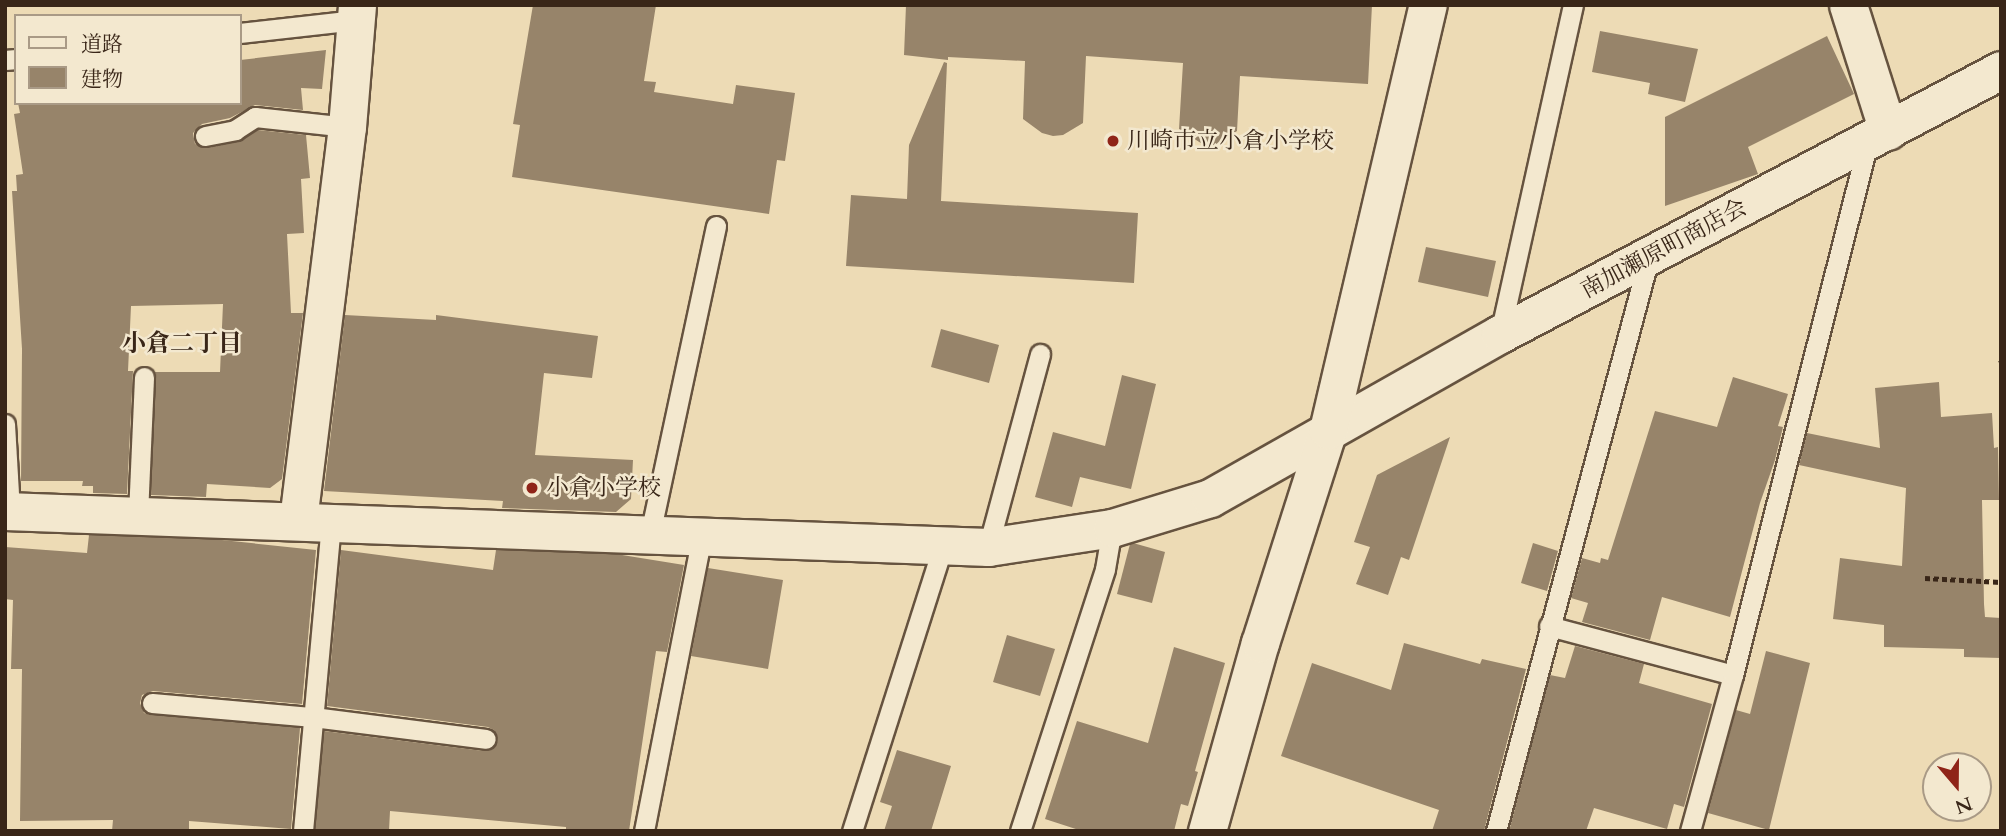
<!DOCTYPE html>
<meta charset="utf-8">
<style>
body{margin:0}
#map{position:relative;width:2006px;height:836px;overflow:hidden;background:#eddbb5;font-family:Cardo,"Noto Serif JP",serif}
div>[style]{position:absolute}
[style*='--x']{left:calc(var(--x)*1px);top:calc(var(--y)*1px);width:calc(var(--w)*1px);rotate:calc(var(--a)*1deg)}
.building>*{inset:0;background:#97846a}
.path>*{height:4.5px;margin-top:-2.25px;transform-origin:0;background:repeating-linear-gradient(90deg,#392618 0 5px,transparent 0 8.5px)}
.roads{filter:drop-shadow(2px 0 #66533f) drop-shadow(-2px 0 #66533f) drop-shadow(0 2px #66533f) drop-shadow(0 -2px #66533f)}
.service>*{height:19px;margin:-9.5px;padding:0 9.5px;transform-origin:9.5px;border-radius:9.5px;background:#f3e8cf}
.minor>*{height:37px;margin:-18.5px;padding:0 18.5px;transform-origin:18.5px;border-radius:18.5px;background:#f3e8cf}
.dots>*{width:19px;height:19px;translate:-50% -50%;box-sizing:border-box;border:4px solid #f3e8cf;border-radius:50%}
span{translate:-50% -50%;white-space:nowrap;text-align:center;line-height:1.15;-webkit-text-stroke:5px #f3e8cf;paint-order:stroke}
.poi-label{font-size:23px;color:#392618}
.left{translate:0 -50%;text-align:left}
.street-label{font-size:23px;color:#392618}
.neighbourhood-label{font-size:24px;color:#392618;font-weight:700}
.frame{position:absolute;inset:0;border:7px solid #392618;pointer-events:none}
.legend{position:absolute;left:14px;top:14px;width:228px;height:91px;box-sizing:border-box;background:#f3e8cf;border:2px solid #a99a86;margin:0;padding:9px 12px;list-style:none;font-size:21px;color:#392618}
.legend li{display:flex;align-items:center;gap:14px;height:35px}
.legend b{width:35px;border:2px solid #a99a86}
.north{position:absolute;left:1922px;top:752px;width:70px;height:70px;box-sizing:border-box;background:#f3e8cf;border:2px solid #a99a86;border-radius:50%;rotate:160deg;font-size:19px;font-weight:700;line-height:28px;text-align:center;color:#392618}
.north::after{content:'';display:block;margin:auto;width:24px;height:32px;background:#8f2418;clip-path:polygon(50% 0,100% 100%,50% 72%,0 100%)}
</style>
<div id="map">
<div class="building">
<div style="clip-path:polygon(533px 5px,656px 5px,644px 81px,656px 82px,654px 92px,733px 104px,736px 85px,795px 93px,785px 161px,777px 160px,769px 214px,512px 177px,520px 125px,513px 124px)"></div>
<div style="clip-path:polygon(906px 5px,1372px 5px,1368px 84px,1240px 76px,1237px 131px,1217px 144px,1207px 147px,1179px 129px,1183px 63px,1086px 56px,1083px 123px,1063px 135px,1053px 136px,1042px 133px,1023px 119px,1025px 61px,948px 57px,948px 60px,904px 55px)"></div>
<div style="clip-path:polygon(1600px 31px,1698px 49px,1685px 102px,1648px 94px,1650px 83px,1592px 72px)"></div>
<div style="clip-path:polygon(1827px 36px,1854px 94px,1748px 147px,1758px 174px,1665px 206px,1665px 117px)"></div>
<div style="clip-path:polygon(326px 50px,322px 89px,301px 88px,303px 110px,255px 105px,230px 118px,202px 124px,193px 133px,195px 144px,207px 148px,238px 142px,258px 130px,306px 135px,310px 178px,301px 179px,304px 233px,287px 234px,291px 313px,303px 313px,282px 479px,270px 488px,207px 484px,206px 497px,151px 495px,155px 372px,220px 372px,223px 304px,131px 306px,128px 371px,133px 371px,127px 494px,93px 493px,93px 486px,82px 486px,83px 481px,21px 481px,22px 349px,12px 191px,17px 191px,16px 175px,23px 174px,14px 114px,20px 113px,18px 103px,240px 103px,240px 60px)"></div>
<div style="clip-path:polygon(944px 62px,947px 63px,941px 201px,1138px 213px,1134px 283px,846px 266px,851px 195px,907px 199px,909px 145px)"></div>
<div style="clip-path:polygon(1426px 247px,1496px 261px,1488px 297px,1418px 282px)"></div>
<div style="clip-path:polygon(345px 315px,436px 320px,436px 315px,598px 336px,592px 378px,544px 373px,535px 455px,633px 460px,631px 499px,616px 512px,502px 508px,503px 501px,324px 491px)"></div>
<div style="clip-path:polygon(941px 329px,999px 345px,989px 383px,931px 367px)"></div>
<div style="clip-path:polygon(1122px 375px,1156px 384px,1131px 489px,1080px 477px,1072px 507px,1035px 497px,1053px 432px,1105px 446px)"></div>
<div style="clip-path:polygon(1733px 377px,1788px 394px,1778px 426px,1783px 427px,1775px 460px,1760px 503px,1730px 617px,1662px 597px,1650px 640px,1582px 622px,1588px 603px,1571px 598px,1582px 558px,1600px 563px,1601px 558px,1608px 560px,1655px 411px,1717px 427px)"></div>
<div style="clip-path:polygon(1939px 382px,1941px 417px,1992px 413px,1994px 448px,1998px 447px,1999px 500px,1982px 500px,1984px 604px,1985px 617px,2001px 618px,2001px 658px,1964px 657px,1964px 649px,1884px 647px,1884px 625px,1833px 619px,1840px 558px,1902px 566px,1906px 488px,1799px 465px,1807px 433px,1880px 448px,1875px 388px)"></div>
<div style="clip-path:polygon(1450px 437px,1409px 560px,1401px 557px,1388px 595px,1356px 584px,1370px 547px,1354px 542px,1377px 475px)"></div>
<div style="clip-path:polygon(89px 535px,222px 540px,316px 550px,302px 704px,153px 691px,142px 695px,140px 703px,144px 713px,151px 715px,300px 728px,291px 829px,189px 821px,189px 831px,112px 831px,113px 820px,20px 821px,22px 669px,11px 669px,13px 600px,5px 599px,5px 547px,87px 553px)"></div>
<div style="clip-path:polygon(1133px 543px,1165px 552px,1152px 603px,1117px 594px,1130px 544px)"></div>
<div style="clip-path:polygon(1533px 543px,1558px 551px,1547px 591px,1521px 583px)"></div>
<div style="clip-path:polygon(341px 550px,493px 570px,496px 550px,616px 554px,684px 565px,667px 652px,656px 651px,629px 831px,566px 831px,566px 827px,390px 811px,389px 831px,315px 830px,324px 731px,484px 751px,495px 747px,498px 740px,494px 730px,488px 727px,327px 706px)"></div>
<div style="clip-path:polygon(708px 568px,783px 580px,768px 669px,691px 656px)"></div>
<div style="clip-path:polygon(1007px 635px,1055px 649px,1040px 696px,993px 682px)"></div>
<div style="clip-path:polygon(1404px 643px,1480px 664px,1482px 659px,1526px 669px,1484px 831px,1432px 831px,1439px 810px,1281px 756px,1312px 663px,1391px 690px)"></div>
<div style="clip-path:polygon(1575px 646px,1644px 664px,1639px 683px,1712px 704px,1684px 807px,1674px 804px,1667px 829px,1594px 808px,1586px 831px,1509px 831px,1550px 675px,1565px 678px)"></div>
<div style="clip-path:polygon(1174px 647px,1225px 663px,1195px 771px,1198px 772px,1188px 806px,1181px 804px,1174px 831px,1082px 831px,1045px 819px,1077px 721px,1148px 743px)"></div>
<div style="clip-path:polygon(1766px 651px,1810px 663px,1769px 830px,1708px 813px,1736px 710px,1750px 714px)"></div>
<div style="clip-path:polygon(897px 750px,951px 766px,931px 831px,884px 831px,892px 806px,880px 802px)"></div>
</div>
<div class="path">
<div style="--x:2001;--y:361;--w:1;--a:90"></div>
<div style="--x:1925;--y:578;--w:76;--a:3"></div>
</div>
<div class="roads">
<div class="service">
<div style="--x:240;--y:33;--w:116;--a:-6.4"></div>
<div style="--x:5;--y:60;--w:11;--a:-5"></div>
<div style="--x:205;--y:136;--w:31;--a:-11"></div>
<div style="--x:235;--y:130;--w:24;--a:-33"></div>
<div style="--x:255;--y:117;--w:93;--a:6.2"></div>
<div style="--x:1500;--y:334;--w:337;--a:-77.5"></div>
<div style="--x:5;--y:424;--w:87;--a:86.7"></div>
<div style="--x:138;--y:515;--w:138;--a:-87.5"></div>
<div style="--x:650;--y:534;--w:315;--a:-77.9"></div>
<div style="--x:988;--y:547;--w:200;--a:-74.9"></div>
<div style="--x:1549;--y:626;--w:190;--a:14.9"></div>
<div style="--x:152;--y:703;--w:162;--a:5"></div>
<div style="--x:313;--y:717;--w:174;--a:7.2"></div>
<div style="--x:303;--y:831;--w:310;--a:-84.8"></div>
<div style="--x:644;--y:831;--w:301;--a:-78.9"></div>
<div style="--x:852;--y:831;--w:299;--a:-72.3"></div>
<div style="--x:1020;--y:831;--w:275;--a:-72"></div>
<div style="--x:1105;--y:569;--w:42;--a:-80.3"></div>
<div style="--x:1496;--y:831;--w:594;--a:-75.07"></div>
<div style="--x:1690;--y:831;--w:162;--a:-74.6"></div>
<div style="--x:1733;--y:675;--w:550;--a:-75.79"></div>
</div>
<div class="minor">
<div style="--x:1848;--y:5;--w:132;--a:72.4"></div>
<div style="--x:5;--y:511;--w:984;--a:2.1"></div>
<div style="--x:988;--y:547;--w:125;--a:-8.7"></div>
<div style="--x:1112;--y:528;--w:102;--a:-17"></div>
<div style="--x:1210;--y:498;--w:333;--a:-29.5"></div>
<div style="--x:1500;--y:334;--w:566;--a:-27.79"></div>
<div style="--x:298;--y:520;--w:396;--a:-82.9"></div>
<div style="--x:347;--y:127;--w:122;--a:-85.3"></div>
<div style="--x:1207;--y:831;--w:195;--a:-74.3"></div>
<div style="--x:1260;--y:643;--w:224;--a:-72.3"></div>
<div style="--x:1328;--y:430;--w:437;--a:-76.8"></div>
</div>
</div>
<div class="dots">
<div style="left:1113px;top:141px;background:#8f2418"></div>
<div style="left:532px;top:488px;background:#8f2418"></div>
</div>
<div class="poi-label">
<span class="left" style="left:1127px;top:141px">川崎市立小倉小学校</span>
<span class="left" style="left:546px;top:488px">小倉小学校</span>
</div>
<div class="street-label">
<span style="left:1664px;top:249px;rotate:-28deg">南加瀬原町商店会</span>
</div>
<div class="neighbourhood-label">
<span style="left:182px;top:344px">小倉二丁目</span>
</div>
<div class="frame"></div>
<ul class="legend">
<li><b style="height:9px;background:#f3e8cf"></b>道路</li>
<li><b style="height:19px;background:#97846a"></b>建物</li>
</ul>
<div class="north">N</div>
</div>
